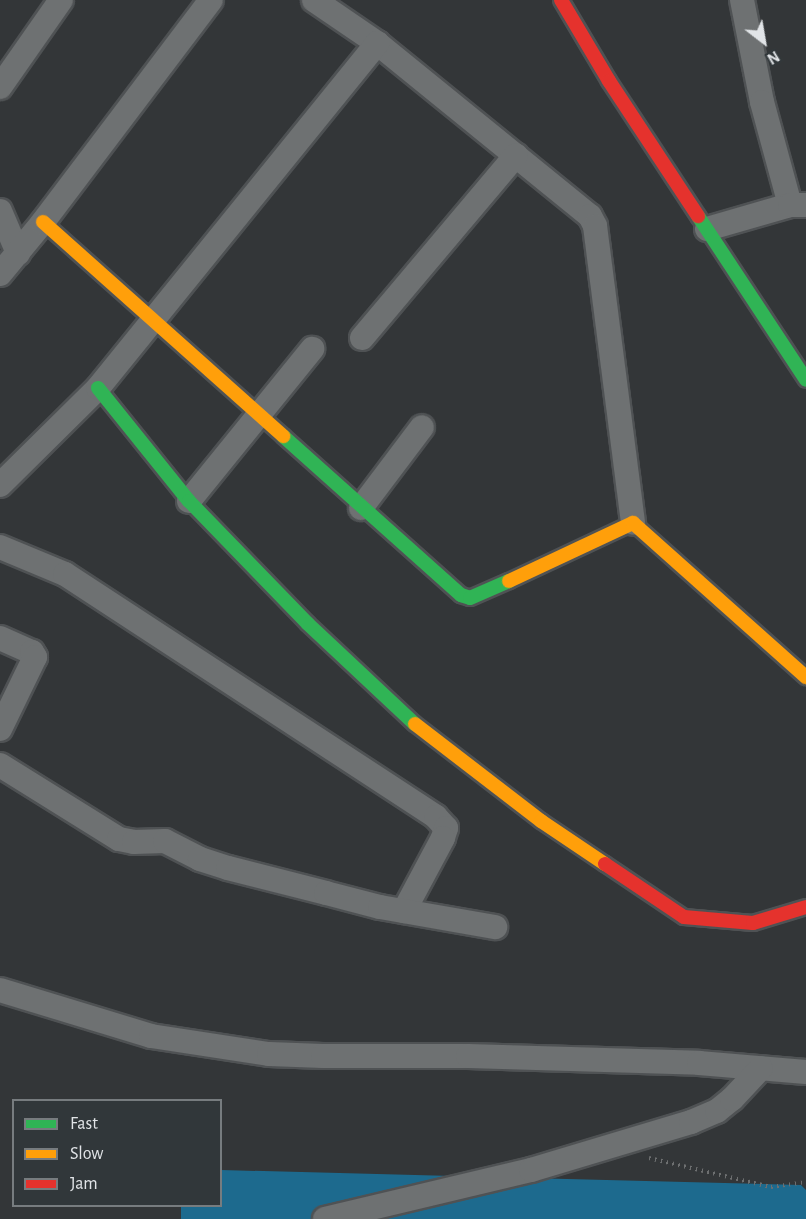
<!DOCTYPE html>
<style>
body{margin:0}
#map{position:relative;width:806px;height:1219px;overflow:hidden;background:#333638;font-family:"Alegreya Sans",sans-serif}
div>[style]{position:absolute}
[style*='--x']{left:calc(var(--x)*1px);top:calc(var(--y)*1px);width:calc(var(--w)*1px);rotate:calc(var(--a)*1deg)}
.forest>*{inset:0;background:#1d6a8e}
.path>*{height:4px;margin-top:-2px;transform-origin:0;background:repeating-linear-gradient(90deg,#6d6f70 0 1.5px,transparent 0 6px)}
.roads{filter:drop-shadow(2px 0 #4f5254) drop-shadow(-2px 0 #4f5254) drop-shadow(0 2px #4f5254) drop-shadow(0 -2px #4f5254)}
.street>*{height:24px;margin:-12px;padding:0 12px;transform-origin:12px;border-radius:12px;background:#6e7172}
.fast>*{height:14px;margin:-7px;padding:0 7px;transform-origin:7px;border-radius:7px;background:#30b455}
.slow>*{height:14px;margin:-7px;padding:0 7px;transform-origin:7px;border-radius:7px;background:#ff9f0a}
.jam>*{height:14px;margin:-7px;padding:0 7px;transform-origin:7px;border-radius:7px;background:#e5322d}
span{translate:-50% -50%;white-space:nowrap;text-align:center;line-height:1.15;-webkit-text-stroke:4.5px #31373a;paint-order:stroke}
.legend{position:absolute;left:12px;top:1099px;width:210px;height:108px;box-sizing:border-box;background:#31373a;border:2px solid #777c7f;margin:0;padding:8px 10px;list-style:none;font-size:18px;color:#e1e4e7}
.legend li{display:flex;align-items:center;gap:12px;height:30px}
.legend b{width:30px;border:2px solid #777c7f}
.north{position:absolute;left:734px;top:12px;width:60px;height:60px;-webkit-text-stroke:4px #31373a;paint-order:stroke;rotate:149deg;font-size:16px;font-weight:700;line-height:24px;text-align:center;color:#e1e4e7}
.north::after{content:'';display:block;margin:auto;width:21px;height:27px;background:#e1e4e7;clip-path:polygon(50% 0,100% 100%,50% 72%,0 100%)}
</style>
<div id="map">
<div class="forest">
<div style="clip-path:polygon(221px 1170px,801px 1185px,806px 1190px,806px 1219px,181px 1219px,181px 1206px,220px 1206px)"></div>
</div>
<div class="path">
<div style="--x:649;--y:1158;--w:125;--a:13.4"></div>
<div style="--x:771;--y:1187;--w:35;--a:-8"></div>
</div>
<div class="roads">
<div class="street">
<div style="--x:314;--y:0;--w:76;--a:34.3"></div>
<div style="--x:377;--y:43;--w:274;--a:39.1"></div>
<div style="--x:590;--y:216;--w:11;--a:63"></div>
<div style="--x:595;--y:226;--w:299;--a:82.7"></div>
<div style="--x:742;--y:0;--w:104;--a:78.9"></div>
<div style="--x:762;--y:102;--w:107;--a:74.8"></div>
<div style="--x:0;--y:87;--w:106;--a:-55"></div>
<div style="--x:0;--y:211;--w:46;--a:66.8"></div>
<div style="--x:707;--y:229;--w:86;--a:-16.1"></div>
<div style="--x:790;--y:205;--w:16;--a:0"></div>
<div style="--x:0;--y:274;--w:67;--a:-50.4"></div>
<div style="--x:43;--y:222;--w:278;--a:-52.9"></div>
<div style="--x:362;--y:338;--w:239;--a:-49.9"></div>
<div style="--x:0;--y:485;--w:138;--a:-44.7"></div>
<div style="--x:98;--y:388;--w:444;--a:-51"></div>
<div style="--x:189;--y:501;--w:196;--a:-51"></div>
<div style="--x:361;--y:508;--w:101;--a:-53"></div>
<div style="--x:0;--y:547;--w:70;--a:22.6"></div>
<div style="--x:65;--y:574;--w:443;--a:33.2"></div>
<div style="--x:436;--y:817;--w:15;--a:48"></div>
<div style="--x:446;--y:828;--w:10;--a:107"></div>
<div style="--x:443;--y:838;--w:83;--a:118.1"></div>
<div style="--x:0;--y:638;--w:35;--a:24"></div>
<div style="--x:32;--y:652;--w:6;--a:59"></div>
<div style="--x:35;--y:657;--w:80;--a:115.9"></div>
<div style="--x:0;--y:765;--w:140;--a:31.9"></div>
<div style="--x:119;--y:839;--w:15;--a:11"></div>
<div style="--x:134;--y:842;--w:31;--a:-2"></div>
<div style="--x:165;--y:841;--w:39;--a:27"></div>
<div style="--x:200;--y:859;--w:29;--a:18"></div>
<div style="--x:228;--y:868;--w:101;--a:14.3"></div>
<div style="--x:326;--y:893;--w:56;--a:14.5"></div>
<div style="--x:380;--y:907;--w:117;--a:9.9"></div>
<div style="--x:0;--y:990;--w:158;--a:16.9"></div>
<div style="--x:151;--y:1036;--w:119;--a:8.7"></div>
<div style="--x:269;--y:1054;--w:54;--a:2.1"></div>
<div style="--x:323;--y:1056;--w:145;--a:0"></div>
<div style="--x:468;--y:1056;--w:231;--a:1.7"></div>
<div style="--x:699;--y:1063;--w:107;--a:4.8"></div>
<div style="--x:325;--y:1219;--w:212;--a:-13.4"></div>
<div style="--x:531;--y:1170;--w:167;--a:-16.7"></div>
<div style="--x:691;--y:1122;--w:28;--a:-23"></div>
<div style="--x:717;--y:1111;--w:19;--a:-39"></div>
<div style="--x:732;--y:1099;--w:42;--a:-46.9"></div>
</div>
<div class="fast">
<div style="--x:698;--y:216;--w:196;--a:56.6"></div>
<div style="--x:98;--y:388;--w:145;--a:51.2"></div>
<div style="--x:189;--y:501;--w:171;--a:45.9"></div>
<div style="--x:308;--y:624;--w:146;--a:43.1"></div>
<div style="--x:283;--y:436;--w:239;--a:41.8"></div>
<div style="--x:461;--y:595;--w:9;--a:18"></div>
<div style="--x:470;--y:598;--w:43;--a:-23.6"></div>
</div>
<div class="slow">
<div style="--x:43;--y:222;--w:322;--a:41.7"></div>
<div style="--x:509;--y:581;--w:137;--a:-25.1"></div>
<div style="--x:633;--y:523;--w:232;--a:41.7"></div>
<div style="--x:415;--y:724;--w:159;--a:37.6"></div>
<div style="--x:541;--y:821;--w:77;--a:33.9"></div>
</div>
<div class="jam">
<div style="--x:561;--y:0;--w:94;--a:59.3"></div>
<div style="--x:609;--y:81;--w:162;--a:56.6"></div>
<div style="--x:605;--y:864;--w:95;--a:33.9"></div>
<div style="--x:684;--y:917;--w:69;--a:5"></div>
<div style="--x:753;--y:923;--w:55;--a:-16.8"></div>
</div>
</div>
<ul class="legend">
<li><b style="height:8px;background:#30b455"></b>Fast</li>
<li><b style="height:8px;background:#ff9f0a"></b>Slow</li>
<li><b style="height:8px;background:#e5322d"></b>Jam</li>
</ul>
<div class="north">N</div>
</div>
